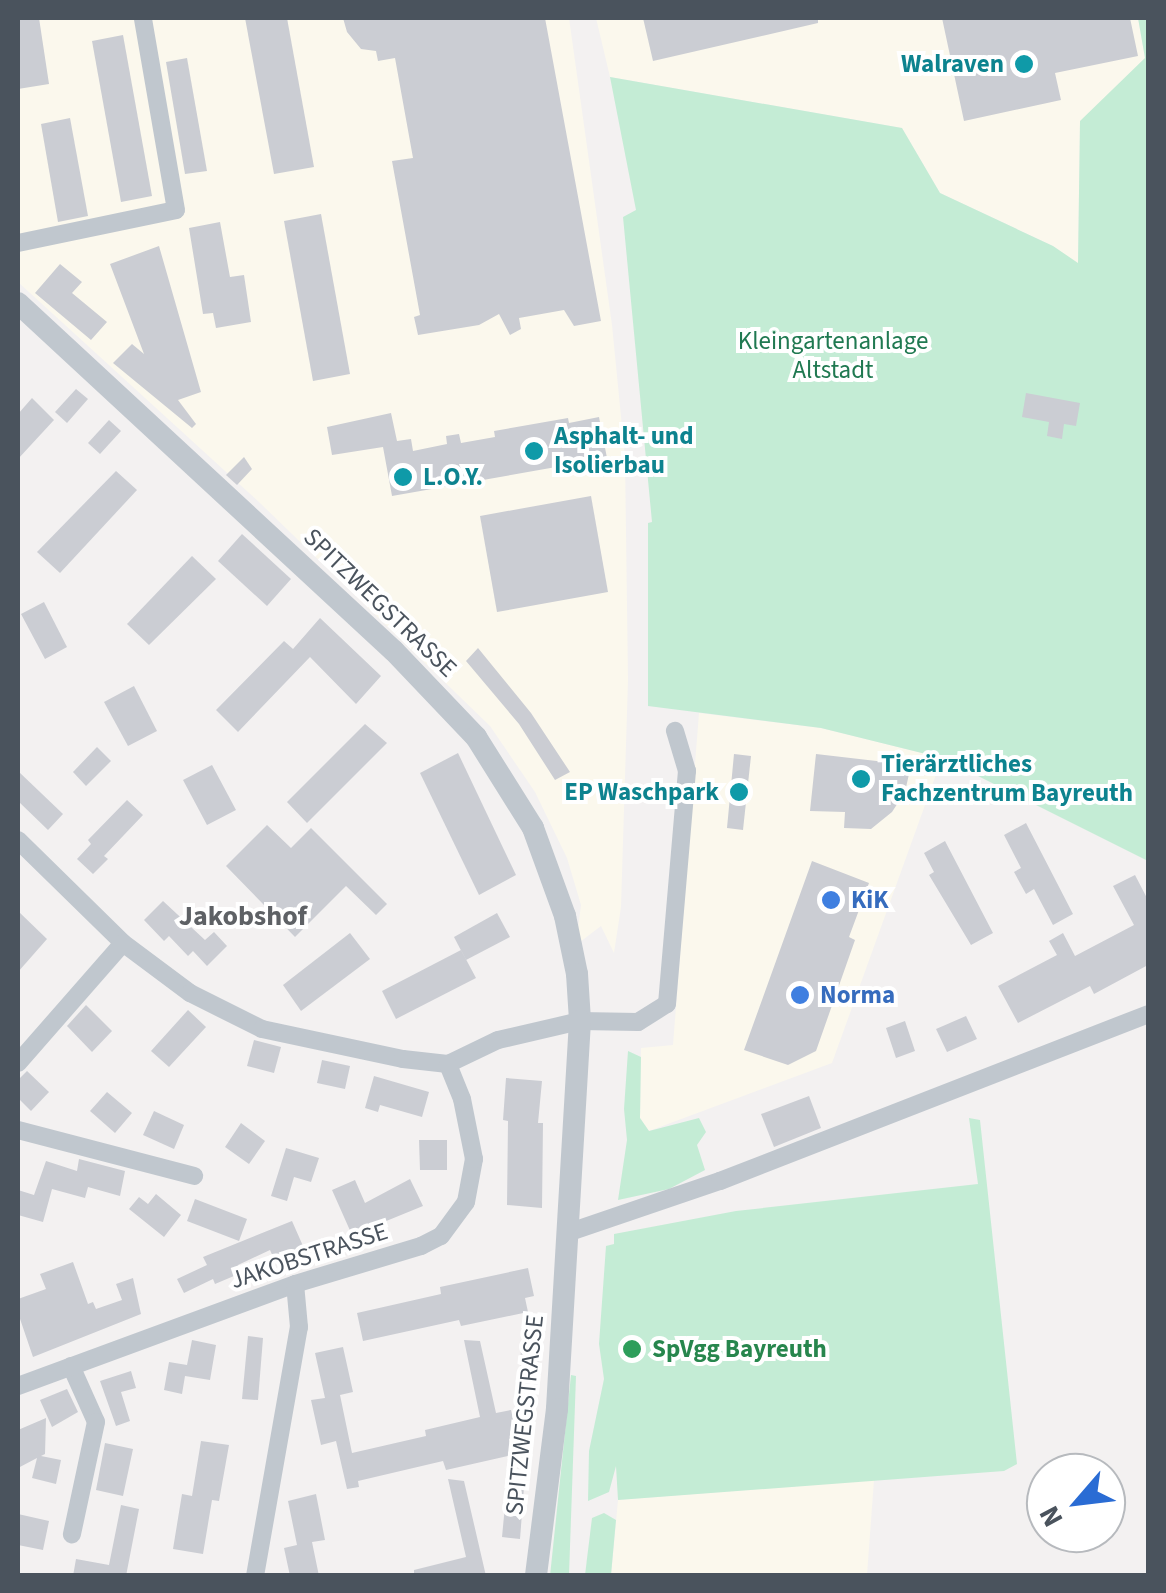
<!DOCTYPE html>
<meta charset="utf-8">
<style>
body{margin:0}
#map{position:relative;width:1166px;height:1593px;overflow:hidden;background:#f3f1f1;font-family:"Source Sans 3",sans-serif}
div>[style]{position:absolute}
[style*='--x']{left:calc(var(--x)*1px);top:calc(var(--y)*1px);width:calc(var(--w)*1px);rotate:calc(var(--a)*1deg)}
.commercial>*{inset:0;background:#fbf8ed}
.green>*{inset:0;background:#c4ecd5}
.building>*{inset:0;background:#cbcdd3}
.minor>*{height:18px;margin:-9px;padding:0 9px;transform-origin:9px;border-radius:9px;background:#c0c7ce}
.tertiary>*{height:22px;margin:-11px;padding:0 11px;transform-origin:11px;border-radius:11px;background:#c0c7ce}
.dots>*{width:28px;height:28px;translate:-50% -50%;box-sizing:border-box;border:5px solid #fff;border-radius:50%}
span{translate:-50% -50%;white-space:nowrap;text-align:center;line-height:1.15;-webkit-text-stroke:8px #fff;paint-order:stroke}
.culture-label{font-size:25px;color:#0d838f;font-weight:700}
.right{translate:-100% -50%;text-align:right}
.left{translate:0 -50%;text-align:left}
.park-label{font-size:25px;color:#207951}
.street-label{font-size:25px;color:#4a535d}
.shop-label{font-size:25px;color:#366cbe;font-weight:700}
.leisure-label{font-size:25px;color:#27864d;font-weight:700}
.neighbourhood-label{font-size:28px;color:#5e6165;font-weight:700}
.frame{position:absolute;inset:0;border:20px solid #4a535d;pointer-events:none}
.north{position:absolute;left:1026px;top:1453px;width:100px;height:100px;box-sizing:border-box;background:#fff;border:2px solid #b7babe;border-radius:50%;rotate:242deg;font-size:28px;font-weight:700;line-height:40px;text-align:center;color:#4a535d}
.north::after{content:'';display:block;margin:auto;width:35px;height:45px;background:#2a6cd4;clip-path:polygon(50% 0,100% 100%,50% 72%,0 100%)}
</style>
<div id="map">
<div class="commercial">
<div style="clip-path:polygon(18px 18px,569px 18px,612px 325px,625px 457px,628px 680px,621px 907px,614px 953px,601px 926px,576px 945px,581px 905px,567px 858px,535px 792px,490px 726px,260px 503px,18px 282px)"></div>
<div style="clip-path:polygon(596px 18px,1138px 18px,1145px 58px,1080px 122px,1078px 264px,1053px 246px,940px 193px,902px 128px,610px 77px)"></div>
<div style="clip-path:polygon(699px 713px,821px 728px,942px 758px,832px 1063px,649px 1131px,640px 1118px,641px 1048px,673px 1045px)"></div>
<div style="clip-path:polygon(874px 1480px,867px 1575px,611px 1576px,618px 1500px)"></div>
</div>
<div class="green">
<div style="clip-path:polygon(1138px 18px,1148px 18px,1148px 861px,942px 758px,821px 728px,648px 706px,648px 523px,652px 522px,623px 217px,636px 210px,610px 77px,902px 128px,940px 193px,1053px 246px,1078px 263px,1080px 121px,1145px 58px)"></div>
<div style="clip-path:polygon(628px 1051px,641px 1057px,640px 1118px,649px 1131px,699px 1118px,706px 1132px,697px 1145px,705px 1170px,669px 1189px,618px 1200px,627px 1140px,624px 1109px)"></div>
<div style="clip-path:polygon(969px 1118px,980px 1120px,1017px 1464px,1004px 1471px,618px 1500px,616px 1466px,609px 1492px,588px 1501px,589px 1451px,604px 1379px,599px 1344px,606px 1246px,614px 1244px,614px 1234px,736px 1211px,978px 1184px)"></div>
<div style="clip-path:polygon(571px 1375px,576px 1376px,569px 1575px,550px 1576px)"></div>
<div style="clip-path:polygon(604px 1513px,616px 1520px,611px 1575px,585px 1575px,592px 1518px)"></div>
</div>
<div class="building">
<div style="clip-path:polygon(18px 18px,39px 18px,49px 84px,18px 89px)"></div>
<div style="clip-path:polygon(245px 18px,287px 18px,314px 167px,274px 174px)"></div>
<div style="clip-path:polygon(343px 18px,545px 18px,601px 321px,574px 326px,564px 310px,519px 318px,521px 329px,510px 335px,499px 314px,479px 325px,418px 335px,414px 317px,420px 315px,392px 161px,413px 158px,395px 58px,378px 61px,376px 51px,361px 49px,347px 32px)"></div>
<div style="clip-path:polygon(643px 18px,818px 18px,818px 23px,653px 61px)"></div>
<div style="clip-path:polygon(942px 18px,1130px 18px,1138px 56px,1055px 73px,1061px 100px,964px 121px)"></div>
<div style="clip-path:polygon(123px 35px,152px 196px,121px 202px,92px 41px)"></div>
<div style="clip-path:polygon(187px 58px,207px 171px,185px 174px,166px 62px)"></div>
<div style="clip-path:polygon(70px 118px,88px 216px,58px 222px,41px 124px)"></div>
<div style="clip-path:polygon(321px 214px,350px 374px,313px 381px,284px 221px)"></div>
<div style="clip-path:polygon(220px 222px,230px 277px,244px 275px,251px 322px,216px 328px,213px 313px,203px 314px,189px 228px)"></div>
<div style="clip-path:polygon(159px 246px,201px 392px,178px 400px,196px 424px,192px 428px,113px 363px,132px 344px,144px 354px,110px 264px)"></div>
<div style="clip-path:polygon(60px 264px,82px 282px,72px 293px,107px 322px,91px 340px,35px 293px)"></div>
<div style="clip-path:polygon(76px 389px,88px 399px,67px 423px,55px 412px)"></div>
<div style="clip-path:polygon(1026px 393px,1080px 403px,1076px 426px,1064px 424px,1062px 439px,1047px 436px,1049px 422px,1022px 417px)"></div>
<div style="clip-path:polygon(32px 398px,54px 420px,18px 459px,18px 414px)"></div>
<div style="clip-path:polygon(391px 413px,397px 441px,411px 439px,413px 451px,447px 444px,446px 436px,459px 434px,461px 443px,495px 437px,494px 431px,568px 418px,569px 423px,599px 417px,607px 458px,392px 496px,383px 447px,332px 455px,327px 427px)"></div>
<div style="clip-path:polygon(109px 420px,121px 431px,100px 454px,88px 443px)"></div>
<div style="clip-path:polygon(244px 457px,252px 469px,237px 485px,226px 475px)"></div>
<div style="clip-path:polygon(116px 471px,137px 490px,60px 573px,37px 552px)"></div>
<div style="clip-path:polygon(591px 496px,608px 592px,497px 612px,480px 516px)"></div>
<div style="clip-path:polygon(242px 534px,291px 579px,267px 606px,218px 561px)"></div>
<div style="clip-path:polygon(192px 556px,216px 579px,149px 645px,127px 624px)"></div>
<div style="clip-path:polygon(44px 602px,67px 647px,45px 659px,21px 614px)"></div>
<div style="clip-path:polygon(320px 618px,381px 676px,356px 704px,310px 657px,238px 732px,216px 710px,284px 641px,293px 649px)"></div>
<div style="clip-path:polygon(478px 648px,531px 713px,570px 772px,555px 780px,519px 724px,466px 661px)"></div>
<div style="clip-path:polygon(134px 686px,157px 731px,128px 746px,104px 702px)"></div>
<div style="clip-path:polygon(365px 724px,387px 743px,307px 823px,287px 802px)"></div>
<div style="clip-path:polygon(97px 747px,111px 761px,86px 786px,73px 772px)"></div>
<div style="clip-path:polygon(458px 753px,516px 875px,479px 895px,420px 773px)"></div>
<div style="clip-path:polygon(734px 754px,751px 756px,743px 830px,727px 828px)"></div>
<div style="clip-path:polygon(816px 754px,911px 765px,905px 792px,892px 812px,871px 829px,844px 828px,845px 812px,810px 811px)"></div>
<div style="clip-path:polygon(212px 765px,236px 810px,207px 825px,183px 780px)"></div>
<div style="clip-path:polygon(18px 771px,63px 814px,48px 830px,18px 801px)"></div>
<div style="clip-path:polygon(127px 800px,143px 815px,104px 856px,108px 859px,93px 874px,77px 859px,91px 844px,88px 840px)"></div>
<div style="clip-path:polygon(1026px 823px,1073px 914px,1053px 925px,1034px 889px,1026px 894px,1014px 872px,1021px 868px,1004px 835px)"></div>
<div style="clip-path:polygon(267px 825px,291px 848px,311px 828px,387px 904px,376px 915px,346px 886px,295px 937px,226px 866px)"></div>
<div style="clip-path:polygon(945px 841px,993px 933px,971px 945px,929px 875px,934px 872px,924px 853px)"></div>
<div style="clip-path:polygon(812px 861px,869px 883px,849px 937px,855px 940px,816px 1051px,788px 1065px,744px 1050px)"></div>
<div style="clip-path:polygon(1135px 875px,1148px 900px,1148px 965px,1094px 994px,1090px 986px,1018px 1023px,998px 986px,1057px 955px,1049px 941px,1063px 933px,1075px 956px,1134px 925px,1113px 886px)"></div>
<div style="clip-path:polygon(163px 901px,205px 940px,214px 932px,227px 946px,207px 966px,193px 951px,188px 956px,169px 936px,164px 941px,144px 920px)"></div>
<div style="clip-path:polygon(18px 911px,47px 939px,18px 972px)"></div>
<div style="clip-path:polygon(497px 913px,510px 937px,466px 960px,454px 937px)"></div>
<div style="clip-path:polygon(350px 933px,370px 959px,301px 1011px,283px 985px)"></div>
<div style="clip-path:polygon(461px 950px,476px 978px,396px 1019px,382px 991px)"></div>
<div style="clip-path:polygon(86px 1005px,112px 1031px,92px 1052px,67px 1026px)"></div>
<div style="clip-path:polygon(188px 1010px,206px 1027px,169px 1067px,151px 1051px)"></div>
<div style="clip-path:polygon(966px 1016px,977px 1039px,947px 1052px,936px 1029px)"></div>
<div style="clip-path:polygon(905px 1021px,915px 1051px,896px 1058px,886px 1028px)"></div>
<div style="clip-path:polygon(254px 1040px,281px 1047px,274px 1073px,247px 1066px)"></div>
<div style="clip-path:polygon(322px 1060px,350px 1066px,345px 1089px,317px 1083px)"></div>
<div style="clip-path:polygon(27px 1071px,49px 1092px,31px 1111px,18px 1098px,18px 1080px)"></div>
<div style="clip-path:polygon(374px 1076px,429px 1092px,422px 1117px,380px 1105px,378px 1112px,365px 1108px)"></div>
<div style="clip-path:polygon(506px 1078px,542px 1081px,538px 1123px,543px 1123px,542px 1208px,507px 1205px,508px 1121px,503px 1120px)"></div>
<div style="clip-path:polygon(107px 1092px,132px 1113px,115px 1133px,90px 1111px)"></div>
<div style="clip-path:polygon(809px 1096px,821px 1128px,774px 1147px,761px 1114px)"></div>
<div style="clip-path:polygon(154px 1111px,184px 1125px,174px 1149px,143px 1135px)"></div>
<div style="clip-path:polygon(241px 1123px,265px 1141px,249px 1164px,225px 1147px)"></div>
<div style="clip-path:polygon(419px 1140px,447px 1140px,447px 1170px,420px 1170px)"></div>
<div style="clip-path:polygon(286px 1148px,319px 1158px,311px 1182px,294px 1177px,287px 1201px,271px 1196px)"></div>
<div style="clip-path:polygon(79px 1159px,125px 1171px,120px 1196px,88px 1187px,85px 1198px,52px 1189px,43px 1222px,18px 1215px,18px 1190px,34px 1195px,46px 1161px,77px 1171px)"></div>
<div style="clip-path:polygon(410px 1179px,423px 1206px,352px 1235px,332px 1190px,355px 1180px,365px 1203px)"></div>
<div style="clip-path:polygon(156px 1194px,181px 1215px,164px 1237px,129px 1209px,139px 1197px,148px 1204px)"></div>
<div style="clip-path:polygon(195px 1199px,247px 1219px,239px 1241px,187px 1221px)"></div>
<div style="clip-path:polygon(292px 1221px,303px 1246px,274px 1259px,270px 1250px,238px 1265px,241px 1273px,215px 1284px,213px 1279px,184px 1293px,177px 1279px,207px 1265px,203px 1257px)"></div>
<div style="clip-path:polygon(73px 1262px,88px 1304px,93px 1302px,96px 1309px,122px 1300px,116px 1284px,133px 1278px,141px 1314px,33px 1357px,18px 1313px,18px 1299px,46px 1289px,40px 1274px)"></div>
<div style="clip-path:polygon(528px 1268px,534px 1296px,525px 1298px,528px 1312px,461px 1326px,459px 1320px,363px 1341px,357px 1313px,441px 1294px,440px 1287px)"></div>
<div style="clip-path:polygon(248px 1336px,263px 1338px,258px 1400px,242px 1399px)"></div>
<div style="clip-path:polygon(192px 1340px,216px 1345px,210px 1380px,185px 1376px,182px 1394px,164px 1390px,169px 1362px,187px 1365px)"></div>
<div style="clip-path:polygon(464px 1340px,480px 1341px,496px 1413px,511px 1410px,517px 1437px,509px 1439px,512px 1455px,446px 1470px,443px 1461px,358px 1481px,359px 1487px,347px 1489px,336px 1441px,321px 1445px,311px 1400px,325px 1398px,315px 1353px,343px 1347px,353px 1392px,340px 1395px,352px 1453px,426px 1436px,425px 1430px,480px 1417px)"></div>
<div style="clip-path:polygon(521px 1343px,539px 1344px,538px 1385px,520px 1385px)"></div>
<div style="clip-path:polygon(131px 1371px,136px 1388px,121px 1392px,130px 1421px,116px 1426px,100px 1381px)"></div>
<div style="clip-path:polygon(67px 1389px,78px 1412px,52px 1427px,40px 1400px)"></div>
<div style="clip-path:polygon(46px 1418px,45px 1454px,41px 1456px,61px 1460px,56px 1484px,32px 1478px,37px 1458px,18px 1468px,18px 1430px)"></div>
<div style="clip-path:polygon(201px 1441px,229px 1445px,219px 1501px,212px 1500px,203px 1554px,173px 1549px,182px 1494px,192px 1496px)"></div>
<div style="clip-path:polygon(105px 1443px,133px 1449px,123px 1496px,96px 1490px)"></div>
<div style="clip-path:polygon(448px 1479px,464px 1481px,486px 1576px,414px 1576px,414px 1570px,466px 1557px)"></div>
<div style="clip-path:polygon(507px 1485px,524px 1487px,520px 1539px,502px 1537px)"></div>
<div style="clip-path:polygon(316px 1494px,325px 1540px,312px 1542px,319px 1576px,290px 1576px,284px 1548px,297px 1545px,288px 1501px)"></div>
<div style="clip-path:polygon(121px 1505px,139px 1509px,126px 1576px,73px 1576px,76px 1559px,109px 1565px)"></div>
<div style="clip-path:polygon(18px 1514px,49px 1521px,43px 1550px,18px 1545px)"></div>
</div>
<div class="minor">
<div style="--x:18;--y:243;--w:161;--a:-11.8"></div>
<div style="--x:176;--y:210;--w:195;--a:-99.8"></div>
<div style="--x:18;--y:840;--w:147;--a:44.4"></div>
<div style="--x:123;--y:943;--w:84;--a:36.7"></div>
<div style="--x:190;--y:993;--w:80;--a:26.6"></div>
<div style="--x:262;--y:1029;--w:144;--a:12"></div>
<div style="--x:403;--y:1059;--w:45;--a:6.3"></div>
<div style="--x:448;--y:1064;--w:55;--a:-25.6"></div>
<div style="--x:498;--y:1040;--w:84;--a:-13"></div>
<div style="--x:580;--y:1021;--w:58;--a:1"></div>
<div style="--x:638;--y:1022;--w:34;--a:-32"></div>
<div style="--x:667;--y:1004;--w:234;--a:-85.1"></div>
<div style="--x:687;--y:771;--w:42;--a:-106.7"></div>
<div style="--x:18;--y:1063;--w:159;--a:-48.8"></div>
<div style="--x:18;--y:1130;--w:182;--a:14.6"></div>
<div style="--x:567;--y:1233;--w:162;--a:-18.8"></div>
<div style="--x:720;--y:1181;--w:459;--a:-21.3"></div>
<div style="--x:71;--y:1366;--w:61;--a:65.9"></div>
<div style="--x:96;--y:1422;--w:115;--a:102.1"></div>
<div style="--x:18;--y:1386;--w:295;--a:-20.2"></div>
<div style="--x:295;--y:1284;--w:132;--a:-16.8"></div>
<div style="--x:421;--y:1246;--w:22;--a:-27"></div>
<div style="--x:441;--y:1236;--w:42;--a:-53.7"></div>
<div style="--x:466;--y:1202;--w:44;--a:-79.5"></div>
<div style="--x:474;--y:1159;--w:61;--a:-101.3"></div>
<div style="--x:462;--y:1099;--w:38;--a:-112"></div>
<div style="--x:255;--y:1576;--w:253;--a:-80"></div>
<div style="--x:299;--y:1327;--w:43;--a:-95.3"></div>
</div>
<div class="tertiary">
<div style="--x:18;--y:303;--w:512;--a:42.79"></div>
<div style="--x:394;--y:651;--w:119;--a:46.4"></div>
<div style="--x:476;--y:737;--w:107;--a:57.9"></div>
<div style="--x:533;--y:828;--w:94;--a:70"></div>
<div style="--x:565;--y:916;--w:59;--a:78.3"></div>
<div style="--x:577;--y:974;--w:47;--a:86.3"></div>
<div style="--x:580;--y:1021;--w:389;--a:93.4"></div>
<div style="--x:557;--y:1409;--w:168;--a:97.2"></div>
</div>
<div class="dots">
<div style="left:1024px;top:64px;background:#0f9aa8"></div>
<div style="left:534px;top:451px;background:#0f9aa8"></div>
<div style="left:403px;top:477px;background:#0f9aa8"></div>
<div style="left:861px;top:779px;background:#0f9aa8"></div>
<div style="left:739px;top:792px;background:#0f9aa8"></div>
<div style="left:831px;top:900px;background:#3f7fe0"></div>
<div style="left:800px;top:995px;background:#3f7fe0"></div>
<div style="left:632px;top:1349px;background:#2e9e5b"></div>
</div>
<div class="culture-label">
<span class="right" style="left:1004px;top:64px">Walraven</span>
<span class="left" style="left:554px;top:451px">Asphalt- und<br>Isolierbau</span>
<span class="left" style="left:423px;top:477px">L.O.Y.</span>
<span class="left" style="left:881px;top:779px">Tierärztliches<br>Fachzentrum Bayreuth</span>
<span class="right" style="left:719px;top:792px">EP Waschpark</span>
</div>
<div class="park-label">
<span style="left:833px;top:356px">Kleingartenanlage<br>Altstadt</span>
</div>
<div class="street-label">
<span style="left:380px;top:603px;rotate:44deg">SPITZWEGSTRASSE</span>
<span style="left:309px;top:1256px;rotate:-18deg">JAKOBSTRASSE</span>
<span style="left:525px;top:1415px;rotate:-84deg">SPITZWEGSTRASSE</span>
</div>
<div class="shop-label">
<span class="left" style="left:851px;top:900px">KiK</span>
<span class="left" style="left:820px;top:995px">Norma</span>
</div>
<div class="leisure-label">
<span class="left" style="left:652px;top:1349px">SpVgg Bayreuth</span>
</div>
<div class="neighbourhood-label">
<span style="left:243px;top:916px">Jakobshof</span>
</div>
<div class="frame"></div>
<div class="north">N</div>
</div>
